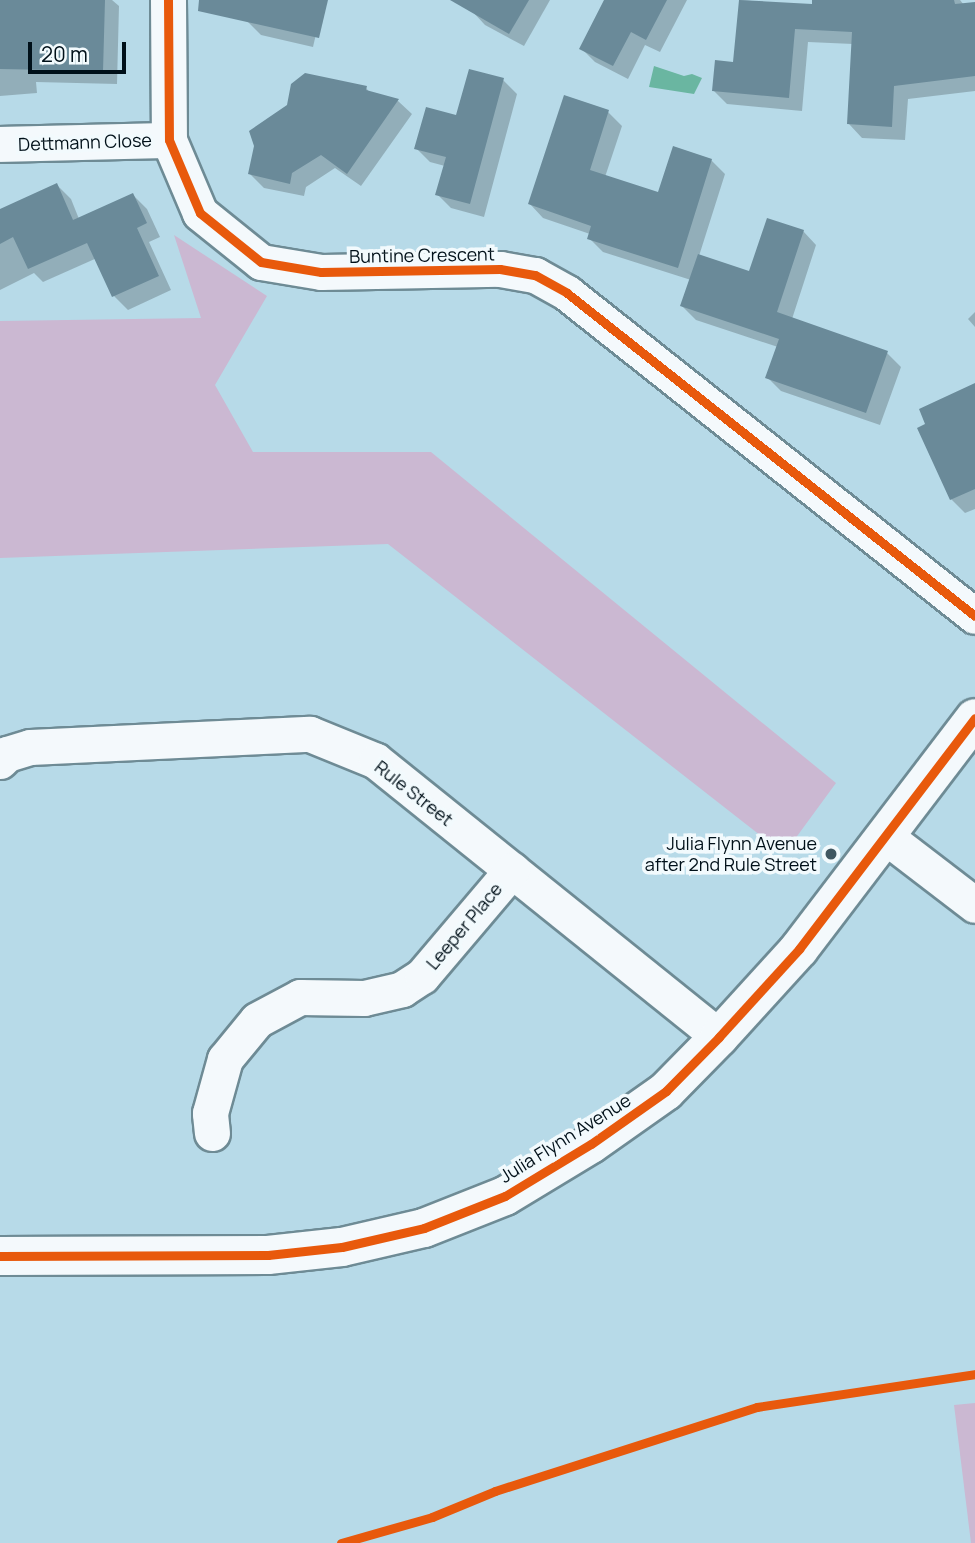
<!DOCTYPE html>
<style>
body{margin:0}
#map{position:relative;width:975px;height:1543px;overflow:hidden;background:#b7dae8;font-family:Manrope,sans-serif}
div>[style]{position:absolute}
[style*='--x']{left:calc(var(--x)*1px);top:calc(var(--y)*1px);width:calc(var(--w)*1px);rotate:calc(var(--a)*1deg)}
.green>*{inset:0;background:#cbb8d2}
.water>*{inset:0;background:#6ab6a1}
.shadow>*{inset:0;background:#0003}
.building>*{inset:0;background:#6a8a99}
.roads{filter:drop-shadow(2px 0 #6e8b95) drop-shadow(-2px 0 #6e8b95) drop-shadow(0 2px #6e8b95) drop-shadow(0 -2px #6e8b95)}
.street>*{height:35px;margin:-17.5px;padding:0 17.5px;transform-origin:17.5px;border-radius:17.5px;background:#f4f9fc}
.secondary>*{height:38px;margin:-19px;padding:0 19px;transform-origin:19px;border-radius:19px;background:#f4f9fc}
.cycleway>*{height:9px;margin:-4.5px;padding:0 4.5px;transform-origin:4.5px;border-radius:4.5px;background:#e8590c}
.dots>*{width:19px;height:19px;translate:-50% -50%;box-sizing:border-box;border:4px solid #f2fafd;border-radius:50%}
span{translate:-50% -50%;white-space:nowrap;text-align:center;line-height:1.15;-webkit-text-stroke:7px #f2fafd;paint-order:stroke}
.street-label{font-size:18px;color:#001019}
.poi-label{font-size:18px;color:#001019}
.right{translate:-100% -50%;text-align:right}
.scale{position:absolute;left:28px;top:42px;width:98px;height:32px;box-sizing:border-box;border:4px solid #001019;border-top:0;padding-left:9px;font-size:21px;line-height:24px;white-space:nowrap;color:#001019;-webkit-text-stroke:5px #f2fafd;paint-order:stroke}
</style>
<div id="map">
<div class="green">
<div style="clip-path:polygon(174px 235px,267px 296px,215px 385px,253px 452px,431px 452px,836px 783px,784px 854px,388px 544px,0 558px,0 321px,201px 318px)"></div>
<div style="clip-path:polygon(975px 1403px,975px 1543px,971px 1543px,954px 1405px)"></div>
</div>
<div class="water">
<div style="clip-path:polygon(654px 66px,684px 76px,692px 74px,702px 78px,694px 94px,649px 87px)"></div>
</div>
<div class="shadow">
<div style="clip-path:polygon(0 0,112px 0,119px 6px,117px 84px,36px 82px,37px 93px,0 96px)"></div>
<div style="clip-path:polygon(252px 0,324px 0,313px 47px,261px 35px,247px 21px)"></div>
<div style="clip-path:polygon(478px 0,550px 0,524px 46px,485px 25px,472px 11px)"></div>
<div style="clip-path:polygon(606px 0,687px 0,660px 52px,645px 45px,628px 79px,595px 62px,581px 48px)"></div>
<div style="clip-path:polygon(740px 0,814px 6px,814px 0,960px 0,964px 5px,975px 3px,975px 91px,908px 99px,905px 140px,862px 138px,849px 124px,853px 44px,808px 42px,802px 111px,727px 104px,713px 90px,734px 64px)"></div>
<div style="clip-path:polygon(471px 71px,503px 80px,517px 94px,484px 217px,451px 208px,437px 194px,445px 166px,430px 162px,416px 148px,458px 117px)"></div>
<div style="clip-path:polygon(366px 88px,371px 94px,398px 101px,412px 114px,361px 186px,335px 168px,306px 187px,304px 196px,264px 188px,250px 174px)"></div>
<div style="clip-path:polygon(565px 97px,608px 112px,622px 126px,605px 177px,659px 194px,711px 160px,725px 174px,699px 256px,750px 273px,803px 231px,816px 245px,792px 319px,887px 353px,901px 367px,880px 425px,781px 391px,767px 377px,778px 347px,696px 320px,682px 306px,691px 280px,603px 252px,589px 238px,590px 234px,543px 218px,530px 204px)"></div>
<div style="clip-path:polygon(57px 185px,71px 199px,79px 219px,133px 195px,147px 209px,160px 237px,149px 242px,171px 290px,128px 310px,114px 296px,97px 258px,43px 282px,34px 273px,0 290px,0 211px)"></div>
<div style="clip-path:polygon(975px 312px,975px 327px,968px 319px)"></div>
<div style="clip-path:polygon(975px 404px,975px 509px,965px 513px,951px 499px,919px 429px)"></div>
</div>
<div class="building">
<div style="clip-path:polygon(0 0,105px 0,103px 71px,0 69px)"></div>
<div style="clip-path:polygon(199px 0,328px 0,319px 38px,198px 11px)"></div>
<div style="clip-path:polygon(450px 0,529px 0,509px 34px)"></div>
<div style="clip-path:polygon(604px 0,667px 0,646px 40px,631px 32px,613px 66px,579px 49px)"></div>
<div style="clip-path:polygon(739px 0,812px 4px,812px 0,954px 0,955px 4px,975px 2px,975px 76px,894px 86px,892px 127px,847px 124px,852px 32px,795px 29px,789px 98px,712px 91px,715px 60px,733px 62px)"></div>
<div style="clip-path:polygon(469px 69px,504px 78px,470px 204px,435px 195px,446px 157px,414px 149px,426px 107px,456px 115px)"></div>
<div style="clip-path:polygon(305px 73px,367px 86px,366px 90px,399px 99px,347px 174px,321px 155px,292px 173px,290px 184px,248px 174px,254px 146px,249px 131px,287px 105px,291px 84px)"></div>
<div style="clip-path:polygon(564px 95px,609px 110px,590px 170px,658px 192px,673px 146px,712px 159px,678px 268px,587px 239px,591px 226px,528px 204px)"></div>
<div style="clip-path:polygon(57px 183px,73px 220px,133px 193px,147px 223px,137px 228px,159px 276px,112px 297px,87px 243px,28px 269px,13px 237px,0 244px,0 209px)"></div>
<div style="clip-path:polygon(767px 218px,804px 230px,777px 312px,888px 351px,866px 413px,765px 378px,779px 339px,680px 306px,698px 254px,749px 271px)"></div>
<div style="clip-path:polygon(975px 383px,975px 489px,950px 500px,917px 428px,925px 424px,919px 409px)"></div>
</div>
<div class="roads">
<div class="street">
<div style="--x:168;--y:0;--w:140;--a:89.6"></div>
<div style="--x:169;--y:140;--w:79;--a:67"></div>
<div style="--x:200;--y:213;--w:78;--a:38.8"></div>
<div style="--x:261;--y:262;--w:61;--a:9.5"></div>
<div style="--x:321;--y:272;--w:179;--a:-1"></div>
<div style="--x:500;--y:269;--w:36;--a:10"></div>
<div style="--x:535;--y:275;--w:37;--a:29"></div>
<div style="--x:567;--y:293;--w:520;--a:38.37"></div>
<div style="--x:0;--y:144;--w:169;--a:-1.4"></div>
<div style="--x:0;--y:761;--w:10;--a:-45"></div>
<div style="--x:7;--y:754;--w:24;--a:-17"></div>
<div style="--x:30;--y:747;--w:280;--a:-2.7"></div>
<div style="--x:310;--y:734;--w:71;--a:22.2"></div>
<div style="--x:376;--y:761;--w:440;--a:38.8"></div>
<div style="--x:885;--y:836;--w:113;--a:37.5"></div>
<div style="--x:212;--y:1133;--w:20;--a:-96"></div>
<div style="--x:210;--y:1113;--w:56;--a:-74.5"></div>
<div style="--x:225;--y:1059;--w:50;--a:-50.6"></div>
<div style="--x:257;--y:1020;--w:49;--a:-28.1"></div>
<div style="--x:300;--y:997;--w:64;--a:0.9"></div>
<div style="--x:364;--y:998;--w:39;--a:-13"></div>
<div style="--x:402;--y:989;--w:24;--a:-33"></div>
<div style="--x:422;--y:976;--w:139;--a:-49.7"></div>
</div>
<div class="secondary">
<div style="--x:0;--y:1256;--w:268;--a:-0.2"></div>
<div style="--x:268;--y:1255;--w:74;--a:-6.2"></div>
<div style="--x:342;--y:1247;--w:84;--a:-13"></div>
<div style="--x:424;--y:1228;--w:87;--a:-21.6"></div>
<div style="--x:505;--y:1196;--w:100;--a:-31.2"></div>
<div style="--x:591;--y:1144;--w:92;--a:-35.2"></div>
<div style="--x:666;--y:1091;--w:76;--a:-45.5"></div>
<div style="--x:719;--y:1037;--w:119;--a:-47.7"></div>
<div style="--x:799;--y:949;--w:290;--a:-52.7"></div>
</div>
</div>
<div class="cycleway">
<div style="--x:168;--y:0;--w:140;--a:89.6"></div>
<div style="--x:169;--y:140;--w:79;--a:67"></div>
<div style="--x:200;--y:213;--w:78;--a:38.8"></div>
<div style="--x:261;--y:262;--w:61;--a:9.5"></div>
<div style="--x:321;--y:272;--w:179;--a:-1"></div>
<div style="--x:500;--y:269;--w:36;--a:10"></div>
<div style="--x:535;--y:275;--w:37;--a:29"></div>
<div style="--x:567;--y:293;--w:520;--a:38.37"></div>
<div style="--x:0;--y:1256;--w:268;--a:-0.2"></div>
<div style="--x:268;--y:1255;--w:74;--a:-6.2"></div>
<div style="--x:342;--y:1247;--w:84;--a:-13"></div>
<div style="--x:424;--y:1228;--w:87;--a:-21.6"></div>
<div style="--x:505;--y:1196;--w:100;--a:-31.2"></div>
<div style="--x:591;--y:1144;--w:92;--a:-35.2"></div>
<div style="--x:666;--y:1091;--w:76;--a:-45.5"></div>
<div style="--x:719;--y:1037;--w:119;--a:-47.7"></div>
<div style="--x:799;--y:949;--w:290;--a:-52.7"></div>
<div style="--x:341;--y:1543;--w:95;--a:-15.9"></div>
<div style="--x:432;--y:1517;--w:68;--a:-22.4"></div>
<div style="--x:495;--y:1491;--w:275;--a:-17.8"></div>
<div style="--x:757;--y:1407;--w:220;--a:-8.6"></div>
</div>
<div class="dots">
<div style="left:831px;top:854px;background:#405761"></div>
</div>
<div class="street-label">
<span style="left:85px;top:142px;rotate:-2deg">Dettmann Close</span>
<span style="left:422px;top:255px;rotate:-1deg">Buntine Crescent</span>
<span style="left:414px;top:793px;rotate:38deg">Rule Street</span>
<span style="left:464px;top:926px;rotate:-50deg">Leeper Place</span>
<span style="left:565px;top:1138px;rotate:-32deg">Julia Flynn Avenue</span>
</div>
<div class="poi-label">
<span class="right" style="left:817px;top:854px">Julia Flynn Avenue<br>after 2nd Rule Street</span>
</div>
<div class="scale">20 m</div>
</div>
